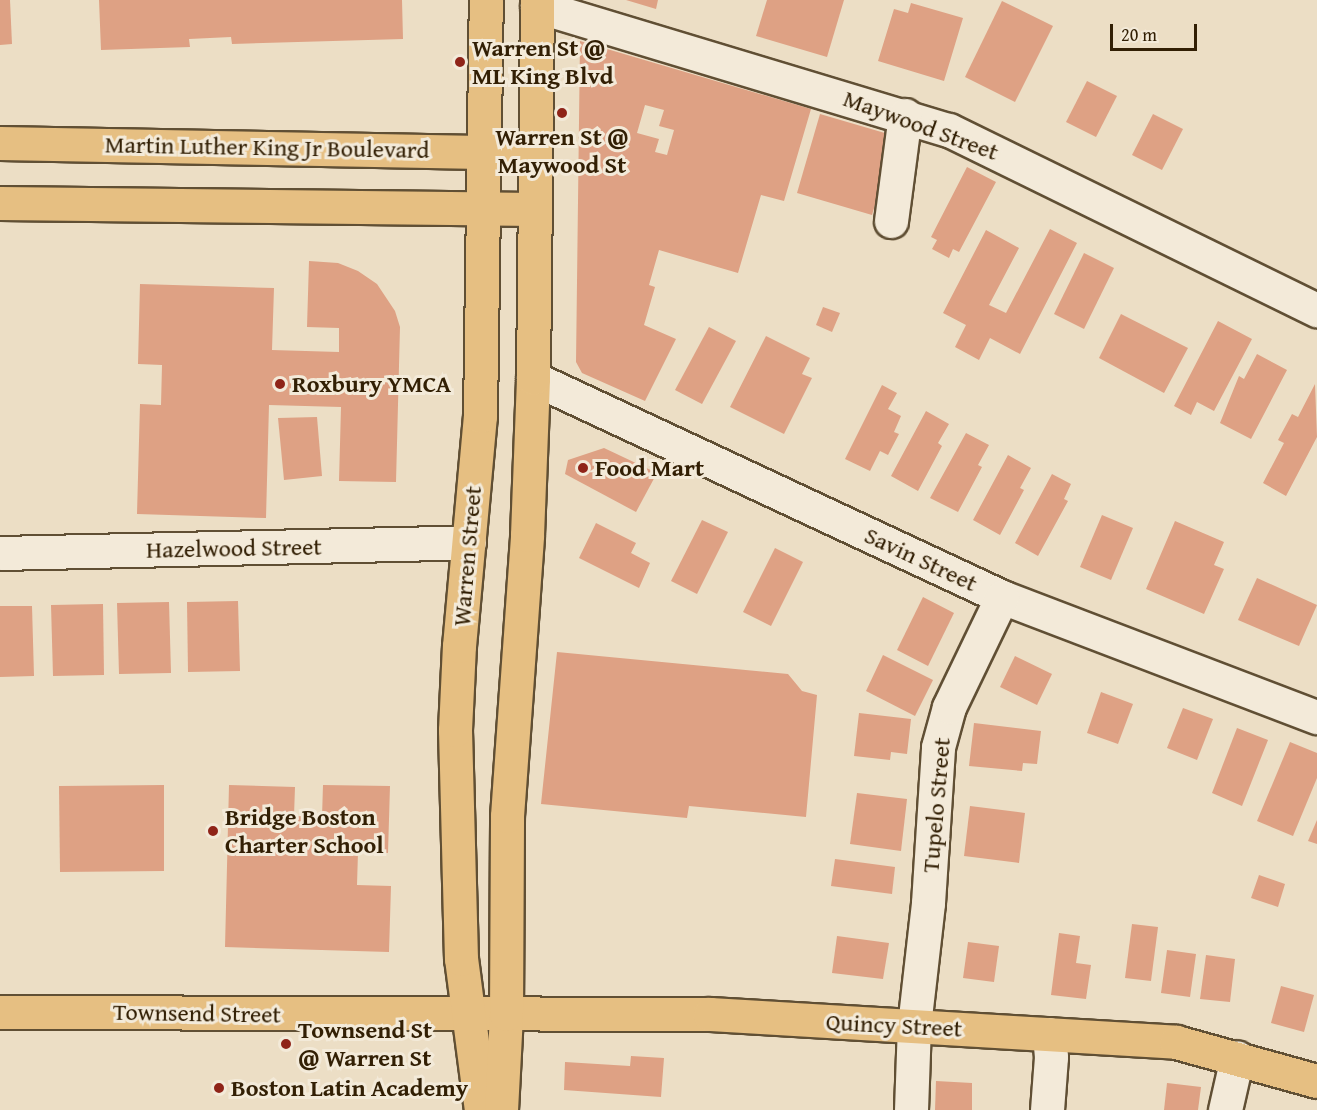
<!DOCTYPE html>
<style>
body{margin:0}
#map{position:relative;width:1317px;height:1110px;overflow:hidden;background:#ecdec5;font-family:"Gentium Book Plus",serif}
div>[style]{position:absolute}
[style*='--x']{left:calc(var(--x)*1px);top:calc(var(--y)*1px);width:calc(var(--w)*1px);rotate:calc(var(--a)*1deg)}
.building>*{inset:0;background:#dea184}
.roads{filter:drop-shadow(2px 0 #604f34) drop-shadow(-2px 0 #604f34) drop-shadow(0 2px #604f34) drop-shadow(0 -2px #604f34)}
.minor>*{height:33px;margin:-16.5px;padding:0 16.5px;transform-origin:16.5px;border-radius:16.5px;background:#f3ead9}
.major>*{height:33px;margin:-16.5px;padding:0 16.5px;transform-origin:16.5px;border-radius:16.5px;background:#e6bf82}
.dots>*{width:16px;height:16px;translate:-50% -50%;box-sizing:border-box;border:3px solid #f3ead9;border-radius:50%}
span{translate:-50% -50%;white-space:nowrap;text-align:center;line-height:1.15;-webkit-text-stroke:6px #f3ead9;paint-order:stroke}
.poi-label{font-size:24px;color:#321f04;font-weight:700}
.left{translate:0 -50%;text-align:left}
.street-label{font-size:24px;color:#321f04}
.scale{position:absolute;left:1110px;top:24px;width:87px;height:27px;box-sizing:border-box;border:3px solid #321f04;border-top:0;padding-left:8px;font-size:18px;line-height:21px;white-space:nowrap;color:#321f04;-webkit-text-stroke:4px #f3ead9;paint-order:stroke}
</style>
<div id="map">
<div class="building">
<div style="clip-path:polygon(0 0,10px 0,12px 44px,0 45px)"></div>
<div style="clip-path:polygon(99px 0,402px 0,403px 39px,232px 44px,231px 37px,189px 39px,190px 47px,101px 50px)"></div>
<div style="clip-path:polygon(626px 0,658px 0,656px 9px)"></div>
<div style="clip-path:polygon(767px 0,844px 0,827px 57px,756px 36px)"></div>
<div style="clip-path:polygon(1002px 1px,1053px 26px,1015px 102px,965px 77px)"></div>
<div style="clip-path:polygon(911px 3px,963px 18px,944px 81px,878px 61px,894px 9px,908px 13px)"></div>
<div style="clip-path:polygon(evenodd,580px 41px,811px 109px,784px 201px,761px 195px,738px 273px,659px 250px,649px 285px,655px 287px,644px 325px,676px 339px,645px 401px,582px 373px,576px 362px,580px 41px,645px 105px,664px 110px,659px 126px,674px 130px,667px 155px,655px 152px,659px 139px,637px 133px,645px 105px)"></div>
<div style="clip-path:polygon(1087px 81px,1117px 96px,1096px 137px,1066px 122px)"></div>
<div style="clip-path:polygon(820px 114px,895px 136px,872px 215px,797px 193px)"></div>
<div style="clip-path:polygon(1153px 114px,1183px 129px,1162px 170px,1132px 155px)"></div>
<div style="clip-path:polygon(967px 167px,996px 182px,959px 252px,953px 249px,949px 258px,932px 249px,937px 240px,931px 237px)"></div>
<div style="clip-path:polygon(1050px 229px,1077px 243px,1020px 354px,990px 338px,979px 360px,955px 347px,966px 325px,943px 313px,986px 230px,1019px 248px,989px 305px,1006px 313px)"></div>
<div style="clip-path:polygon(1084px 253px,1114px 268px,1084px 329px,1054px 314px)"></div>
<div style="clip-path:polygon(309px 261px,338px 263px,358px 271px,377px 284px,395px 311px,400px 327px,396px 482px,339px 481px,341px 407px,269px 405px,266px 518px,137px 514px,140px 404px,161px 405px,162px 365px,138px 364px,140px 284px,274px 288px,272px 350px,339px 352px,339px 328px,307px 327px)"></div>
<div style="clip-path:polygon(823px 307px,840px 313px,832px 332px,816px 325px)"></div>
<div style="clip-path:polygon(1121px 314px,1188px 348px,1164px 393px,1099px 358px)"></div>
<div style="clip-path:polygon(1218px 321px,1252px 339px,1214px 411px,1197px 402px,1191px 415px,1174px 406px)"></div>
<div style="clip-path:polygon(709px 327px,736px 341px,702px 404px,675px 390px)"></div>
<div style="clip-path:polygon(766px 336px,810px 358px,802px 374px,812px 378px,784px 434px,730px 407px)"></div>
<div style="clip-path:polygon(1257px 354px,1287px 370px,1251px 439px,1220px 423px,1239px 376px,1244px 379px)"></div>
<div style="clip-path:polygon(1315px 384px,1317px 437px,1286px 496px,1263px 483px,1284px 443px,1278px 440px,1292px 414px,1298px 417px)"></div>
<div style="clip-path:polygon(882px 385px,897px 393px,888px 409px,901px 416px,894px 432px,899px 434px,888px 455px,880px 451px,870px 471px,845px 459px)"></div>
<div style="clip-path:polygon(926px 411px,949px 424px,938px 443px,942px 446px,918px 491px,891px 476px)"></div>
<div style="clip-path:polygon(317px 417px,322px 476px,284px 480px,278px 418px)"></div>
<div style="clip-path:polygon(966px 433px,989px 445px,978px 465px,982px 467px,958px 512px,930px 498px)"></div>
<div style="clip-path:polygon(604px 448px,657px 473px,636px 512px,565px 474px,568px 460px)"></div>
<div style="clip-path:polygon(1008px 455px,1031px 468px,1020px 488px,1024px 490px,1000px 535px,973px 520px)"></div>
<div style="clip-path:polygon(1052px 474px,1071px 484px,1064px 499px,1068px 501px,1038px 556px,1015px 543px)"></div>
<div style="clip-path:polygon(1102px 515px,1133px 528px,1111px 580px,1080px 567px)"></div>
<div style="clip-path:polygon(702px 520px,728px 532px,697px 594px,671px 581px)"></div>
<div style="clip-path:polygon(1175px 521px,1224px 542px,1214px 565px,1224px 569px,1204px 614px,1146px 589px)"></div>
<div style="clip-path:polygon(596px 523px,636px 543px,631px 553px,650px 563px,639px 588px,579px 558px)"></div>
<div style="clip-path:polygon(775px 548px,803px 562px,771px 626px,743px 612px)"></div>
<div style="clip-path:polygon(1257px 578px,1317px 605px,1299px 646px,1238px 620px)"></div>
<div style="clip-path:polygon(923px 597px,954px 613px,928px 666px,897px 650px)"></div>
<div style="clip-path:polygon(238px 601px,240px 671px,188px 672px,187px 602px)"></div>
<div style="clip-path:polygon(169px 602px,171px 673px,119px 674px,117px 603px)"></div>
<div style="clip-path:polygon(103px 604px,104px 675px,53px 676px,51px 605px)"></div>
<div style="clip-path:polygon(0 606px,32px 606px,34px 676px,0 677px)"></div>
<div style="clip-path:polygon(557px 652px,788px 674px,802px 691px,817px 695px,806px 817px,689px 806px,687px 818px,541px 804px)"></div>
<div style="clip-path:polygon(883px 655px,933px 680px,915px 716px,866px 691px)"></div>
<div style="clip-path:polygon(1015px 656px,1052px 674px,1037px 705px,1000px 687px)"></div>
<div style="clip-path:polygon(1101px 692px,1133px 704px,1118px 744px,1087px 733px)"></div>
<div style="clip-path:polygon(1183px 708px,1213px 719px,1197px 760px,1167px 748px)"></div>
<div style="clip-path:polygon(859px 713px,911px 719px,907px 754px,891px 752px,890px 760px,854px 756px)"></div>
<div style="clip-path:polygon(974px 723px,1041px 731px,1037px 764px,1023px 763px,1022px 771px,969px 766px)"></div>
<div style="clip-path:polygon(1237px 728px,1268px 740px,1242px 806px,1212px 793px)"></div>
<div style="clip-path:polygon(1290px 742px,1317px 753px,1317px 778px,1293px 836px,1257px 821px)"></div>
<div style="clip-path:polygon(164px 785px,164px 871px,60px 872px,59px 786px)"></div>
<div style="clip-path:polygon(229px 785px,295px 787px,294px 816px,322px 817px,323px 785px,390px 786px,388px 853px,358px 852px,357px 885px,391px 886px,389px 952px,225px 947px)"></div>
<div style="clip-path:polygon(857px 793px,907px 799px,901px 851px,850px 844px)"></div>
<div style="clip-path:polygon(970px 806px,1025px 813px,1019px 863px,964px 856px)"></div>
<div style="clip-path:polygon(1317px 820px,1317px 844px,1308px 841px)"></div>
<div style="clip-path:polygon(835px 859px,895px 867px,892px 894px,831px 886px)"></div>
<div style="clip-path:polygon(1259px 875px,1285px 884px,1278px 907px,1251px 898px)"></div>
<div style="clip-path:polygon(1132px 924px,1158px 927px,1151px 981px,1125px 978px)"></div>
<div style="clip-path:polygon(1059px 933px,1080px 936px,1076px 963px,1091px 965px,1086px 999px,1051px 995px)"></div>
<div style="clip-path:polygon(837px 936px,889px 943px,883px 979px,832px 973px)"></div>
<div style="clip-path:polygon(968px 942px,999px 946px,994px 982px,963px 978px)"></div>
<div style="clip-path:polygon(1167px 950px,1196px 954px,1190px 997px,1161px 993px)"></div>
<div style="clip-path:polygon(1206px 955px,1235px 959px,1230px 1002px,1200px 999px)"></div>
<div style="clip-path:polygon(1281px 986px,1314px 995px,1304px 1032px,1271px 1023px)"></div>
<div style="clip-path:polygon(631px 1056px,664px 1058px,661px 1097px,564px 1090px,565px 1062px,630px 1066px)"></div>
<div style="clip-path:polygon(936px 1081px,972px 1083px,972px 1110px,935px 1110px)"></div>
<div style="clip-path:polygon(1167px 1083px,1201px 1087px,1198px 1110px,1164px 1110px)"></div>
</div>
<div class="roads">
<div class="minor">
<div style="--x:537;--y:6;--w:430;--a:16.8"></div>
<div style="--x:949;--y:130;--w:410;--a:26.1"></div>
<div style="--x:891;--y:221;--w:107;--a:-82.5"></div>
<div style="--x:533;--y:378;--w:518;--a:25.03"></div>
<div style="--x:1002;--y:597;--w:337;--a:20.9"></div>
<div style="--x:0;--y:553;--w:469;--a:-1.3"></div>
<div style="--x:911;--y:1110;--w:84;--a:-88"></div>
<div style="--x:914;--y:1026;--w:124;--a:-83.5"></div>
<div style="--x:928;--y:903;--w:156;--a:-86.3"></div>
<div style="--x:938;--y:747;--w:41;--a:-74.6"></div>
<div style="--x:949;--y:707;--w:122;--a:-64.3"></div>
<div style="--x:1047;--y:1110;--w:53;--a:-85.7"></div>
<div style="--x:1051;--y:1057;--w:23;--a:-95"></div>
<div style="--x:1225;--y:1110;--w:54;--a:-77.2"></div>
</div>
<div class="major">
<div style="--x:0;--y:143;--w:534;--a:1.07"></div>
<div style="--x:0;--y:203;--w:533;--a:0.64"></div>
<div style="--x:0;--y:1012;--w:710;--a:0.16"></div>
<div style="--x:710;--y:1014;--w:467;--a:3.4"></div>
<div style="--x:1176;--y:1042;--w:146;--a:15.5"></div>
<div style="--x:481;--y:1110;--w:152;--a:-97.5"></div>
<div style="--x:461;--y:959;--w:229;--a:-91.5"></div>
<div style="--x:455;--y:730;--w:84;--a:-87.3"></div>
<div style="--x:459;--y:646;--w:231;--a:-84.8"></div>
<div style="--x:480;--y:416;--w:416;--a:-89.2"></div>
<div style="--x:501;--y:1110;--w:96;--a:-87"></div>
<div style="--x:506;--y:1014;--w:198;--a:-89.7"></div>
<div style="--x:507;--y:816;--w:282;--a:-85.9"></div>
<div style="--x:527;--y:535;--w:157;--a:-87.8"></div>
<div style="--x:533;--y:378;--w:378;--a:-89.4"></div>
</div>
</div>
<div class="dots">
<div style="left:460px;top:62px;background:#8f2418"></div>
<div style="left:562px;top:113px;background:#8f2418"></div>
<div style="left:280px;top:384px;background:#8f2418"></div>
<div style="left:583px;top:468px;background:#8f2418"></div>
<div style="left:213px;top:831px;background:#8f2418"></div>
<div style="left:286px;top:1044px;background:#8f2418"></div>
<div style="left:219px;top:1088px;background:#8f2418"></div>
</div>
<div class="poi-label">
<span class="left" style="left:472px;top:62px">Warren St @<br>ML King Blvd</span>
<span style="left:562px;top:151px">Warren St @<br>Maywood St</span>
<span class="left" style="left:292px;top:384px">Roxbury YMCA</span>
<span class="left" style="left:595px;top:468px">Food Mart</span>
<span class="left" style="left:225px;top:831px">Bridge Boston<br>Charter School</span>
<span class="left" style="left:298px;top:1044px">Townsend St<br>@ Warren St</span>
<span class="left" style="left:231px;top:1088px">Boston Latin Academy</span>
</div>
<div class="street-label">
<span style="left:921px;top:125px;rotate:20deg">Maywood Street</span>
<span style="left:267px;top:147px;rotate:1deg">Martin Luther King Jr Boulevard</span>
<span style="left:234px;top:548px;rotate:-1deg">Hazelwood Street</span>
<span style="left:467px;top:556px;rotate:-85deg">Warren Street</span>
<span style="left:921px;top:559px;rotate:25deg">Savin Street</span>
<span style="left:936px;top:805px;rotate:-85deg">Tupelo Street</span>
<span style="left:197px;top:1013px;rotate:1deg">Townsend Street</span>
<span style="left:894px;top:1025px;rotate:3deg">Quincy Street</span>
</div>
<div class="scale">20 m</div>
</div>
